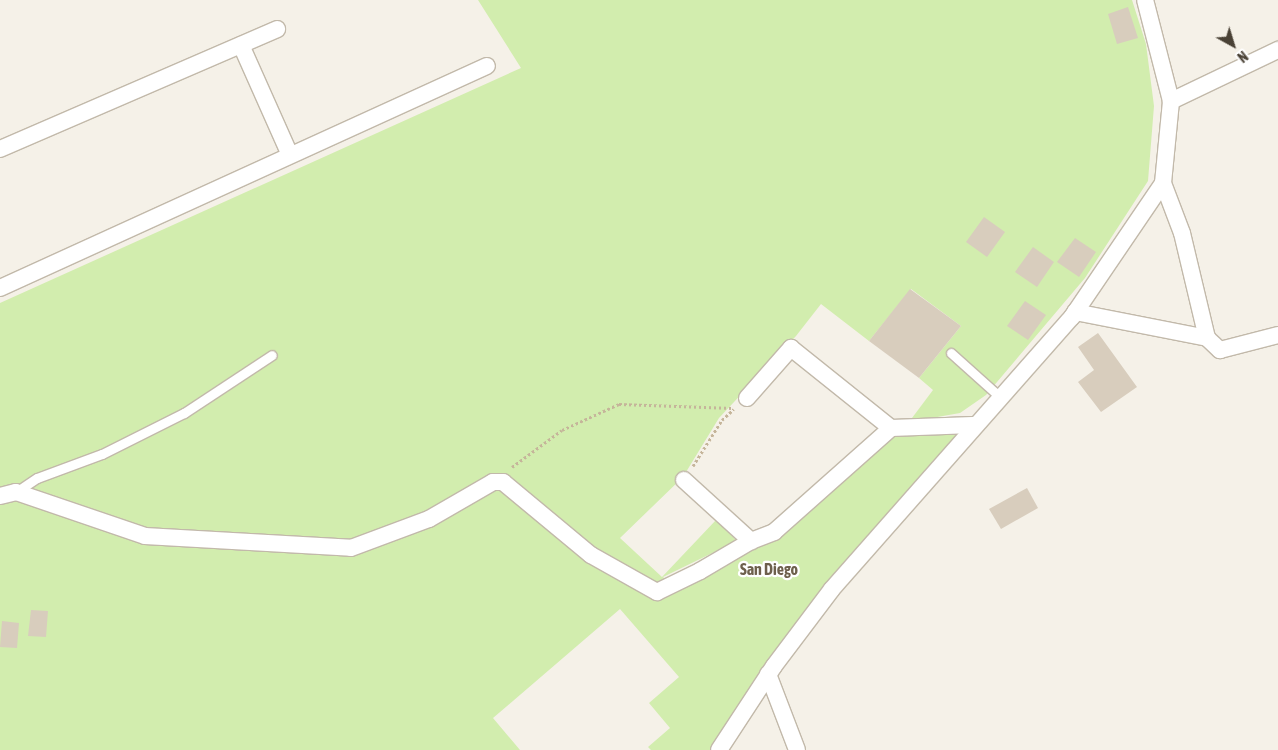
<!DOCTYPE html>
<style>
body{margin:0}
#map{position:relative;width:1278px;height:750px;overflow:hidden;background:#f5f1e8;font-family:"Asap Condensed",sans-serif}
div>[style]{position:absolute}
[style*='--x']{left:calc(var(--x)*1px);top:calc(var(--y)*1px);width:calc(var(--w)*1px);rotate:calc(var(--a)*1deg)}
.green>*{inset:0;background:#d2edae}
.building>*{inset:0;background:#d8cdbd}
.path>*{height:3px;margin-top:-1.5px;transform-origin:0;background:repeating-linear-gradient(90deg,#c5b59a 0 2.5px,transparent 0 5px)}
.roads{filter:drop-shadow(1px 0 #c2b9aa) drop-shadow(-1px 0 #c2b9aa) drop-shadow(0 1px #c2b9aa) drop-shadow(0 -1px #c2b9aa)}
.service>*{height:9px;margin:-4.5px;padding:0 4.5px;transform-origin:4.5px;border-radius:4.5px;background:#fff}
.minor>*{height:16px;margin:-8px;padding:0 8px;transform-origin:8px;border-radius:8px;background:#fff}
span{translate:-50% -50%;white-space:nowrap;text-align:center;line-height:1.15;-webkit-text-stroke:4.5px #fff;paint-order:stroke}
.neighbourhood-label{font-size:16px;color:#6d5f4c;font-weight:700}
.north{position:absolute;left:1208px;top:20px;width:50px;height:50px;-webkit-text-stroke:4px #fff;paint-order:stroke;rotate:141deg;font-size:14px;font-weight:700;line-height:20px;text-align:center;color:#4a4236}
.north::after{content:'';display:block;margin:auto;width:18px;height:22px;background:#4a4236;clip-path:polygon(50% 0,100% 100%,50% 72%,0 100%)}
</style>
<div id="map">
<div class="green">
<div style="clip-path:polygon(478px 0,1132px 0,1146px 44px,1154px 106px,1148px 181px,1085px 278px,986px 395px,960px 413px,909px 422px,933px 390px,919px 378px,961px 326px,911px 289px,869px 341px,821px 304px,796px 336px,719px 418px,683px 477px,620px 538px,662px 577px,716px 520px,737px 541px,663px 577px,673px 587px,750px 545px,892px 433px,964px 430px,714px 750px,651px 750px,648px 747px,670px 728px,649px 703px,679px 677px,620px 609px,493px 718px,520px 750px,0 750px,0 303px,521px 68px)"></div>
</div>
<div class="building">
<div style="clip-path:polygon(1128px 7px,1138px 38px,1117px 44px,1108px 14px)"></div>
<div style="clip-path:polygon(984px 217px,1005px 232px,987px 257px,966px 242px)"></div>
<div style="clip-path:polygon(1075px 238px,1096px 252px,1079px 277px,1057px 262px)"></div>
<div style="clip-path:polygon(1033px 247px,1054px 262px,1037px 287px,1015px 272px)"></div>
<div style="clip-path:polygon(910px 289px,961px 326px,919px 378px,869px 341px)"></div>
<div style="clip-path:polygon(1025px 301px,1046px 315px,1028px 340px,1007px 326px)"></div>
<div style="clip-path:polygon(1098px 333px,1137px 387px,1101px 412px,1078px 382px,1094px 370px,1078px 347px)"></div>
<div style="clip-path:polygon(1027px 488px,1038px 508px,1001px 529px,989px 509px)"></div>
<div style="clip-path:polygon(31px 610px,48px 611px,46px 637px,28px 636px)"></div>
<div style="clip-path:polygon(2px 621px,19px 623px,17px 648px,0 647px)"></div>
</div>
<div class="path">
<div style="--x:693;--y:466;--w:54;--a:-57.8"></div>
<div style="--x:722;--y:420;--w:16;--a:-43"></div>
<div style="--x:512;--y:467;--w:62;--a:-36.5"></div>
<div style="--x:562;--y:430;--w:63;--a:-24.5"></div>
<div style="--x:619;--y:404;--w:114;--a:2"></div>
</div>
<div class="roads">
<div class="service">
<div style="--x:951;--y:353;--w:64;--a:41.9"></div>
<div style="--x:16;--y:492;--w:25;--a:-34"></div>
<div style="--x:37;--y:478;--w:69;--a:-20.3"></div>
<div style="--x:102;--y:454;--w:92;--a:-26.6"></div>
<div style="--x:184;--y:413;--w:105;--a:-33.4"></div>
</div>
<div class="minor">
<div style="--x:241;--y:45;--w:120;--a:66"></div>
<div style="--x:1171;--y:101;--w:119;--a:-25.5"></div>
<div style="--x:0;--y:149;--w:302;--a:-23.4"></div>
<div style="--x:1163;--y:183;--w:53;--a:69.2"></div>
<div style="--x:1182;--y:233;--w:108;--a:76.6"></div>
<div style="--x:1207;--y:338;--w:18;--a:43"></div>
<div style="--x:1220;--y:350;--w:60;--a:-14.5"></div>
<div style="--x:0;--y:288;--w:535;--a:-24.51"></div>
<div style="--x:1075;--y:312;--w:135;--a:11.1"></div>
<div style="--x:747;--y:398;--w:67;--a:-48.7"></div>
<div style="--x:791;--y:348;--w:128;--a:38.7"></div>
<div style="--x:684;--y:480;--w:91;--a:42.3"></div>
<div style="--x:0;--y:496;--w:16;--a:-14"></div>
<div style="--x:16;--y:492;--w:136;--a:18.8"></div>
<div style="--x:145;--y:536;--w:206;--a:3.3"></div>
<div style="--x:351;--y:548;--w:83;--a:-20.4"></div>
<div style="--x:429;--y:519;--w:74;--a:-30"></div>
<div style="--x:493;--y:482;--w:10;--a:0"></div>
<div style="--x:503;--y:482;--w:114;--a:39.7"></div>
<div style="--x:591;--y:555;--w:76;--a:29.3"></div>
<div style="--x:657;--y:592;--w:48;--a:-26"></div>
<div style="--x:700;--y:571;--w:59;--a:-30.5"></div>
<div style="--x:751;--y:541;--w:25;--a:-21"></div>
<div style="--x:774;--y:532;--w:157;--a:-41.6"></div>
<div style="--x:891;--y:428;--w:82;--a:-2.1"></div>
<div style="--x:768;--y:674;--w:81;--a:69.1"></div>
<div style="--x:719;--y:750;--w:100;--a:-56.8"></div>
<div style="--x:774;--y:666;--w:96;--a:-53"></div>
<div style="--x:832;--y:589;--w:363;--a:-48.6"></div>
<div style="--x:1072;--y:317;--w:162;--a:-55.8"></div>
<div style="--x:1163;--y:183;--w:82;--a:-84.4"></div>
<div style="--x:1171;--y:101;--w:104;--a:-104.4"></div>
</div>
</div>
<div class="neighbourhood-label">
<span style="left:769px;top:569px">San Diego</span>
</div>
<div class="north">N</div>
</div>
